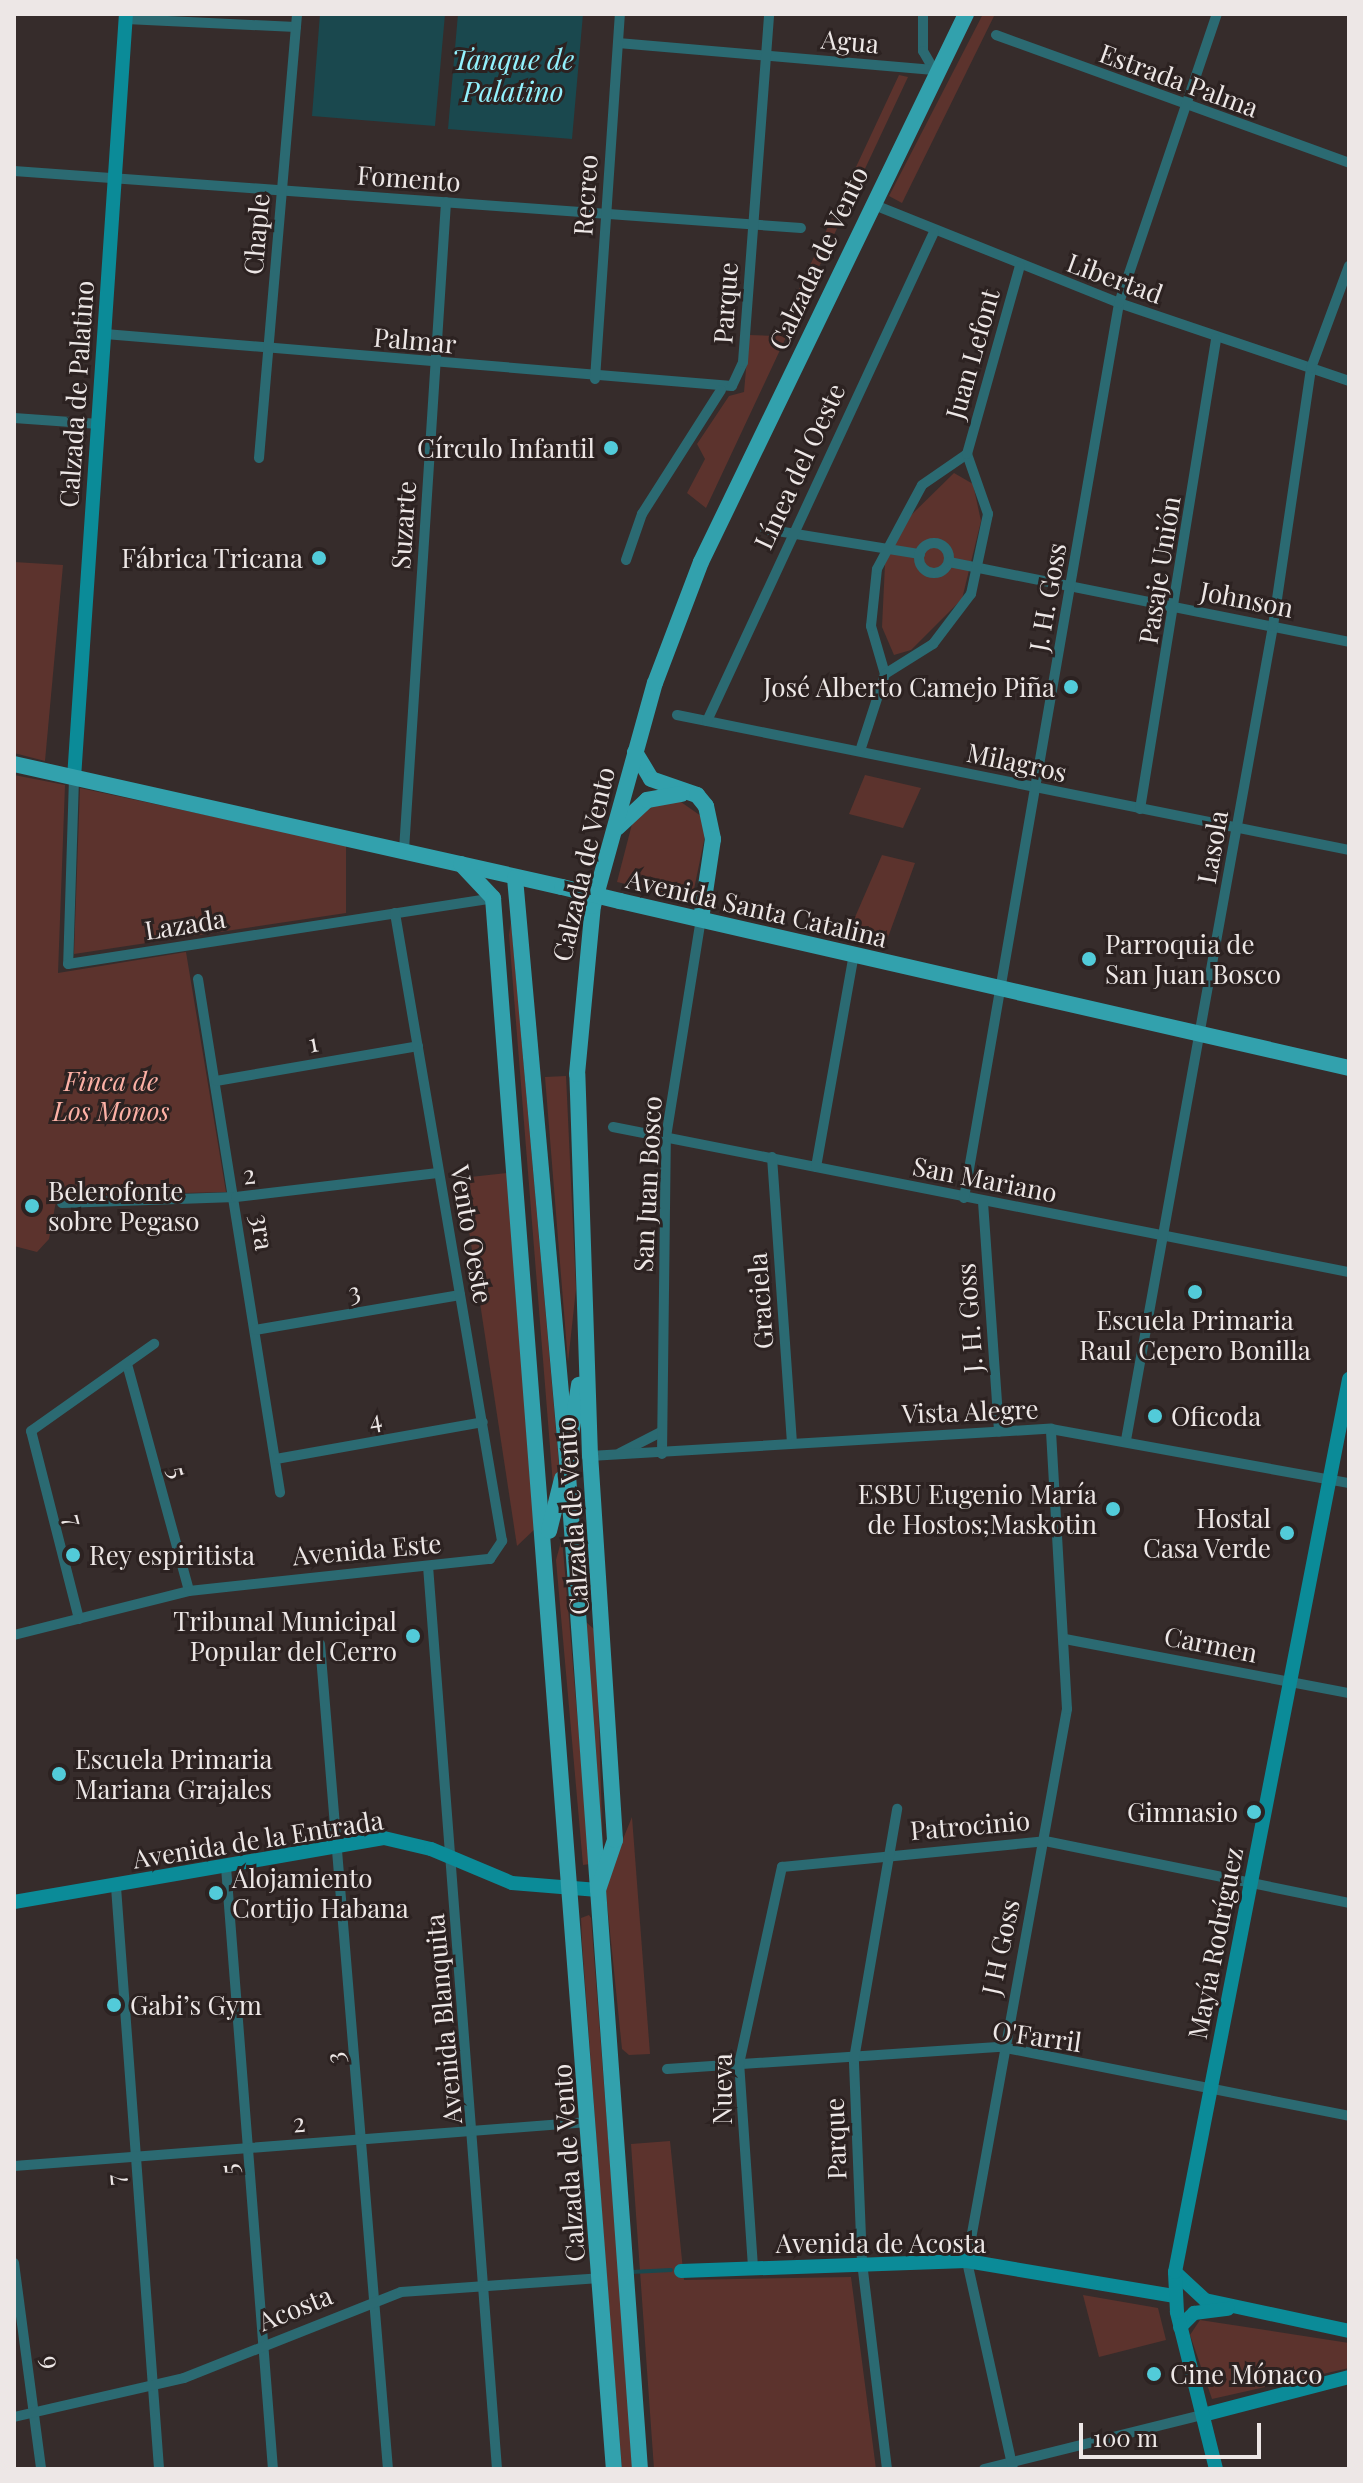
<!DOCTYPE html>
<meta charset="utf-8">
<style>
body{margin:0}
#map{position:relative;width:1363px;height:2483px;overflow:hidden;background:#362c2b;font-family:"Playfair Display",serif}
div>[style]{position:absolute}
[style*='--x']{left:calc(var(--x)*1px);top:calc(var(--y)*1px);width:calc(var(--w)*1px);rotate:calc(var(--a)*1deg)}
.green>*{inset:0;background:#5c332d}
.water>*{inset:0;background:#1a484e}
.stream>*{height:4px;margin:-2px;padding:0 2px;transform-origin:2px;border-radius:2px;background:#1a484e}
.street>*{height:10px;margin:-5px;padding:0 5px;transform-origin:5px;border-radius:5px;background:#2b6a72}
.street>.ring{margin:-5px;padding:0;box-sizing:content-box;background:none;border:10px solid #2b6a72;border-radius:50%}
.secondary>*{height:14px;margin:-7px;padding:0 7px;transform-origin:7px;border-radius:7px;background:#0b8b98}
.primary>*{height:16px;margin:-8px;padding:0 8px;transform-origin:8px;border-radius:8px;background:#32a1ad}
.primary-bridge>*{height:16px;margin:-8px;padding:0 8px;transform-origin:8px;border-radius:8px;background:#32a1ad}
.dots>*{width:22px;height:22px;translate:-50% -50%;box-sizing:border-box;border:4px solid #2c2221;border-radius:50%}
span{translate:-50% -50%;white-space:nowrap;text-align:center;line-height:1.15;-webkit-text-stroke:6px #2c2221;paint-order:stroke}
.street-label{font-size:26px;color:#ede7e6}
.poi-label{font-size:26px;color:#ede7e6}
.right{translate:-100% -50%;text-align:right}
.left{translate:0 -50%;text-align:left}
.park-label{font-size:26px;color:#fdb1a6;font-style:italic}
.water-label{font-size:28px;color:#93f2fe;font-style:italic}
.frame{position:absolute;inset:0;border:16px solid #ede7e6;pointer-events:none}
.scale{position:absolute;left:1079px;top:2423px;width:182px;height:36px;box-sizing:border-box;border:4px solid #ede7e6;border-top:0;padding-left:10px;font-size:24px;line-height:28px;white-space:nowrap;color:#ede7e6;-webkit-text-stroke:6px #2c2221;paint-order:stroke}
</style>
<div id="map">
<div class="green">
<div style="clip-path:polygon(983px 14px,995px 14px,902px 203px,889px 196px)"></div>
<div style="clip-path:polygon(899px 75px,908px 77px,706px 508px,687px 493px,705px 459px,697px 444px,729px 396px,744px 392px,749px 335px,777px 336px)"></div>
<div style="clip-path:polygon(954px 473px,973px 484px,981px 521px,962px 599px,911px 650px,894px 655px,882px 627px,885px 564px,902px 524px)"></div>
<div style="clip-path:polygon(14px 562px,63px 565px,45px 761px,14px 753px)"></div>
<div style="clip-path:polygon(14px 775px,65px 785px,58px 973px,186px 952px,226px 1192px,57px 1196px,49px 1239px,37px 1252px,14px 1246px)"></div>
<div style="clip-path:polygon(865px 775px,921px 788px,903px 828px,849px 814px)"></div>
<div style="clip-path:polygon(80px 788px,346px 845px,346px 913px,74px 954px)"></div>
<div style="clip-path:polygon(656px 802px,681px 802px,701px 816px,706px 831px,692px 899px,617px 882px,632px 824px)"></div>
<div style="clip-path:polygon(882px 855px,915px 863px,887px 940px,849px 931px)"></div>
<div style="clip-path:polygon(511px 921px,559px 1464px,554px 1497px,509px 935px)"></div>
<div style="clip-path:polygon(566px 1076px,576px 1289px,568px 1362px,545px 1077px)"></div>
<div style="clip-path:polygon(507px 1173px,537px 1527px,517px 1546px,461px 1178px)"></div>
<div style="clip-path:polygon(562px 1538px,590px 1864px,583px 1865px,556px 1560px)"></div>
<div style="clip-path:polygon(586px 1622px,596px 1631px,603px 1855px)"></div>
<div style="clip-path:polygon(632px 1817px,650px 2054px,629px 2055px,622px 2049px,605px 1883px)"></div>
<div style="clip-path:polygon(589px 1915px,591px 1918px,634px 2469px,622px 2469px,606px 2271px,582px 1942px,581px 1918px)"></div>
<div style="clip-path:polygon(670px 2141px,684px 2280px,851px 2277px,876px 2469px,654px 2469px,631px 2144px)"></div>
<div style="clip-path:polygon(1083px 2295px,1158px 2308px,1166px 2340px,1099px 2357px)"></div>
<div style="clip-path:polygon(1200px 2320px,1349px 2343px,1349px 2368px,1212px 2399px,1190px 2335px)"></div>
</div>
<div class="water">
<div style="clip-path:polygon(320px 14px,445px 14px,435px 126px,312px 116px)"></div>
<div style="clip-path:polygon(458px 14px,583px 14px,572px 139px,448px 129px)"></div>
</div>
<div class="stream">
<div style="--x:632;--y:2272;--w:39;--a:-3"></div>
</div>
<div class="street">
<div style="--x:923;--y:14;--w:37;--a:90"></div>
<div style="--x:923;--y:51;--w:22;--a:60"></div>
<div style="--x:126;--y:19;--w:170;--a:2.7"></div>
<div style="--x:996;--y:35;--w:375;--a:19.9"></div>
<div style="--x:618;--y:43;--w:317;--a:4.9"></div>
<div style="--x:14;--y:171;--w:789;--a:4.14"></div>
<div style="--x:872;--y:204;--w:266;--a:21.8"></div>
<div style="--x:1119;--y:303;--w:243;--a:18.7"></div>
<div style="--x:105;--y:334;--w:629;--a:4.74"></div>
<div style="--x:732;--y:386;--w:26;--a:-65"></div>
<div style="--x:743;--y:362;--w:349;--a:-85.7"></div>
<div style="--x:595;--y:379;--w:366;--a:-86.1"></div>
<div style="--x:14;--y:418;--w:85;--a:4"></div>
<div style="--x:259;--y:458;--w:446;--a:-85.1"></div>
<div style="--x:765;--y:529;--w:157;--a:9.2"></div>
<div class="ring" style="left:919px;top:543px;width:20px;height:20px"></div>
<div style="--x:626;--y:560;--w:49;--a:-70.8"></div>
<div style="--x:642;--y:514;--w:147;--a:-57.5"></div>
<div style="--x:949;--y:562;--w:408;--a:11.3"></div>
<div style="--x:885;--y:674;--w:50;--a:-106.3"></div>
<div style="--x:871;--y:626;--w:57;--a:-84"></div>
<div style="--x:877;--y:569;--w:95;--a:-61.8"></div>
<div style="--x:922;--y:485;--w:55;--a:-34.6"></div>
<div style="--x:677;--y:715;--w:685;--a:11.36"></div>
<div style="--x:707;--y:721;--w:539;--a:-65.1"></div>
<div style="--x:860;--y:751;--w:81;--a:-72"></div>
<div style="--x:885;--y:674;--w:57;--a:-32"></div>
<div style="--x:933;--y:644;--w:63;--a:-52.8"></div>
<div style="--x:971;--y:594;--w:82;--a:-78"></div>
<div style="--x:988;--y:514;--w:64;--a:-109.3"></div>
<div style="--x:967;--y:454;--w:195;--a:-74.3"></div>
<div style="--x:74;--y:778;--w:186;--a:91.8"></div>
<div style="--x:68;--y:964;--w:430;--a:-8.8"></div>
<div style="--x:1140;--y:809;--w:477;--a:-80.8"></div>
<div style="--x:404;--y:850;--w:649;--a:-86.29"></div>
<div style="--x:198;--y:979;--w:520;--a:80.92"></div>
<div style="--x:216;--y:1081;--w:205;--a:-9.8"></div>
<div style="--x:613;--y:1127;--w:750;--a:11.15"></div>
<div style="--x:772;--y:1157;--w:286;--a:86"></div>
<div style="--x:816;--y:1167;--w:216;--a:-79.9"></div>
<div style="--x:964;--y:1198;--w:908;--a:-80.17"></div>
<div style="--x:1119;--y:303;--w:305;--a:-71.3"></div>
<div style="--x:983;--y:1202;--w:230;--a:86"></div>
<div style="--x:62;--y:1203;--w:174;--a:-2"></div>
<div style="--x:236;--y:1197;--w:203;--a:-6.8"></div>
<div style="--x:255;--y:1330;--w:208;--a:-9.7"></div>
<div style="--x:127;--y:1364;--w:235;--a:74.7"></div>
<div style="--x:1126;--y:1440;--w:827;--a:-79.76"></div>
<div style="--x:1273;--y:626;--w:261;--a:-81.6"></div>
<div style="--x:1311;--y:368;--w:109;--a:-69.6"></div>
<div style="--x:620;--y:1453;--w:46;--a:-27.1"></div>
<div style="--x:662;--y:1454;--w:317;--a:-89.3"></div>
<div style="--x:666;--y:1137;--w:221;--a:-80.9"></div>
<div style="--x:590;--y:1456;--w:462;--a:-3.4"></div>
<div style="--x:1051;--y:1429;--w:303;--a:10.3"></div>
<div style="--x:276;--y:1459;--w:210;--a:-10.1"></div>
<div style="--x:428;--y:1566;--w:906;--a:85.63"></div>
<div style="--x:79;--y:1619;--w:194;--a:-104.3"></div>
<div style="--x:31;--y:1431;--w:151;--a:-35.3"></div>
<div style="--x:14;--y:1635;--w:180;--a:-14.1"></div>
<div style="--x:189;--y:1591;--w:303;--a:-6.1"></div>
<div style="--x:490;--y:1559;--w:22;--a:-56"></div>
<div style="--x:502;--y:1541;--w:637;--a:-99.67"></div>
<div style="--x:1065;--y:1639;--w:289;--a:10.8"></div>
<div style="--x:320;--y:1644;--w:828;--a:85.29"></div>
<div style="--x:226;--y:1867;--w:604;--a:85.54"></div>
<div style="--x:116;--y:1887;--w:584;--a:85.77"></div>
<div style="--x:667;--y:2069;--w:335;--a:-3.8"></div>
<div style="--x:1001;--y:2047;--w:355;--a:11.2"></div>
<div style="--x:14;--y:2166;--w:576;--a:-4.38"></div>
<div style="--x:14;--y:2263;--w:208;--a:82.5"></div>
<div style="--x:753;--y:2267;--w:203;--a:-93.9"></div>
<div style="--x:739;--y:2064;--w:202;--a:-77.7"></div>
<div style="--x:782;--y:1867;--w:264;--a:-5.6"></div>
<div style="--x:1045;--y:1841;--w:310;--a:11.5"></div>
<div style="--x:14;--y:2417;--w:174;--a:-12.9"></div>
<div style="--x:184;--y:2378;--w:233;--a:-21.6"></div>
<div style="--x:401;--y:2292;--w:199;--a:-4"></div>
<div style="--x:887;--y:2469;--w:209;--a:-96.9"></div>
<div style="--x:862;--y:2262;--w:203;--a:-92.3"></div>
<div style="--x:854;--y:2059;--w:254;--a:-80.2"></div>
<div style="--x:984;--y:2469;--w:226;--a:-13.9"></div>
<div style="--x:1013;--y:2469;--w:213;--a:-102.5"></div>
<div style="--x:967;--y:2261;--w:561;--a:-79.73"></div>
<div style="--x:1067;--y:1709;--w:280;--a:-93.3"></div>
</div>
<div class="secondary">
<div style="--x:74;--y:778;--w:766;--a:-86.11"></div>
<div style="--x:14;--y:1902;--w:375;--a:-9.8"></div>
<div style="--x:384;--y:1838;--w:48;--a:13.2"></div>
<div style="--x:431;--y:1849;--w:88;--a:22.8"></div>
<div style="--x:512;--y:1883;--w:86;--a:4.7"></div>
<div style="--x:681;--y:2271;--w:286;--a:-2"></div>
<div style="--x:967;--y:2261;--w:211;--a:9.6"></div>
<div style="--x:1175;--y:2272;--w:41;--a:43"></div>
<div style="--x:1205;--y:2300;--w:147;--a:12.1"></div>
<div style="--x:1180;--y:2327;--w:20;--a:-45"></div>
<div style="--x:1194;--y:2313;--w:34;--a:-7"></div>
<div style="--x:1203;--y:2415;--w:151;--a:-14.6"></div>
<div style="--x:1216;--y:2469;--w:162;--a:-104"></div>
<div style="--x:1177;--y:2312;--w:40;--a:-92.9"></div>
<div style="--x:1175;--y:2272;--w:910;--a:-78.97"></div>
</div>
<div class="primary">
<div style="--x:635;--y:752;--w:31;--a:59"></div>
<div style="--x:651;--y:779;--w:49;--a:19.2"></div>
<div style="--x:697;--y:795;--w:14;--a:51"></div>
<div style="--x:706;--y:806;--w:34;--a:78"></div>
<div style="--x:713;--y:839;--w:81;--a:98.5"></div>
<div style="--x:14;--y:764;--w:562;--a:12.65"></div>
<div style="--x:617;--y:828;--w:41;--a:-43"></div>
<div style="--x:647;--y:800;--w:35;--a:-10"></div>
<div style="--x:461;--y:864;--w:47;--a:46.7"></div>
<div style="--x:493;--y:898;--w:1576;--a:85.6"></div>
<div style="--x:515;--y:878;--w:585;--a:84.9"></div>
<div style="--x:567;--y:1461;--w:1011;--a:85.86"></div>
<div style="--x:620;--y:901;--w:748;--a:12.9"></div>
<div style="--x:570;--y:1441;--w:57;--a:-80.9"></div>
<div style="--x:549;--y:1531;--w:54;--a:-76"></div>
<div style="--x:598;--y:1890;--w:53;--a:-71.2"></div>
<div style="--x:615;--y:1840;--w:385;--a:-93.7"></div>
<div style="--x:590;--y:1456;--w:382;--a:-91.9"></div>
<div style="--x:577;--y:1074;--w:169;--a:-84.6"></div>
<div style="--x:593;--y:906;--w:231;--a:-74.5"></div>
<div style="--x:655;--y:683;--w:129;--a:-69.2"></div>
<div style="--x:701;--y:562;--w:609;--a:-64.19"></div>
</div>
<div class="primary-bridge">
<div style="--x:562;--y:887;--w:60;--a:13.6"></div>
</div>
<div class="dots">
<div style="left:611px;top:448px;background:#52cbd9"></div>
<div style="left:319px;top:558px;background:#52cbd9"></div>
<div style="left:1071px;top:687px;background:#52cbd9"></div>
<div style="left:1089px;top:959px;background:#52cbd9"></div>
<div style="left:32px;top:1206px;background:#52cbd9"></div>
<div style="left:1195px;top:1292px;background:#52cbd9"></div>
<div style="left:1155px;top:1416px;background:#52cbd9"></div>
<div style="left:1113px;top:1509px;background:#52cbd9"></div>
<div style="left:1287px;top:1533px;background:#52cbd9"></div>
<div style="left:73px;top:1555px;background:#52cbd9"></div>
<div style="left:413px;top:1636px;background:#52cbd9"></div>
<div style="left:59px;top:1774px;background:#52cbd9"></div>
<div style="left:1254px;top:1812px;background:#52cbd9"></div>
<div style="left:216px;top:1893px;background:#52cbd9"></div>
<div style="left:114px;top:2005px;background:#52cbd9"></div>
<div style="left:1154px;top:2374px;background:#52cbd9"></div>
</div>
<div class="street-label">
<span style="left:850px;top:41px;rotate:5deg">Agua</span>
<span style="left:1179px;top:80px;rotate:20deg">Estrada Palma</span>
<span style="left:409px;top:178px;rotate:4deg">Fomento</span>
<span style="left:585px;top:195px;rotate:-86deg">Recreo</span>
<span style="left:256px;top:234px;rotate:-85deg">Chaple</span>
<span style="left:818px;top:258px;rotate:-65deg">Calzada de Vento</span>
<span style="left:1115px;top:278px;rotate:20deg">Libertad</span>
<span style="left:725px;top:303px;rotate:-86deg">Parque</span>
<span style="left:415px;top:340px;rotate:5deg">Palmar</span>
<span style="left:972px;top:354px;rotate:-74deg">Juan Lefont</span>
<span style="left:76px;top:394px;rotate:-86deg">Calzada de Palatino</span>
<span style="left:799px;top:466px;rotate:-65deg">Línea del Oeste</span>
<span style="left:403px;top:525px;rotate:-86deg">Suzarte</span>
<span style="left:1159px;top:570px;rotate:-81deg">Pasaje Unión</span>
<span style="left:1047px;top:597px;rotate:-80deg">J. H. Goss</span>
<span style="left:1247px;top:599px;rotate:11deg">Johnson</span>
<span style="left:1017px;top:762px;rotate:12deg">Milagros</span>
<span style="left:1212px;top:847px;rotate:-80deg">Lasola</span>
<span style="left:583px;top:864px;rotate:-77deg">Calzada de Vento</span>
<span style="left:757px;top:908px;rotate:13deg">Avenida Santa Catalina</span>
<span style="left:185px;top:924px;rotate:-9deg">Lazada</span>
<span style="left:313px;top:1042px;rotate:-10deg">1</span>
<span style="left:249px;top:1174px;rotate:-5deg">2</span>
<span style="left:985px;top:1179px;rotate:11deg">San Mariano</span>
<span style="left:647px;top:1184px;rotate:-87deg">San Juan Bosco</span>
<span style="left:263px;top:1232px;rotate:82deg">3ra</span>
<span style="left:472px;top:1234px;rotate:80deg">Vento Oeste</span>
<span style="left:354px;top:1291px;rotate:-10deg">3</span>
<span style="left:760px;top:1301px;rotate:-94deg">Graciela</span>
<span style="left:969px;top:1318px;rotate:-94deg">J. H. Goss</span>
<span style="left:970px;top:1411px;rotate:-2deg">Vista Alegre</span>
<span style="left:375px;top:1419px;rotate:-10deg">4</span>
<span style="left:179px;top:1472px;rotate:75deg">5</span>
<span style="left:572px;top:1516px;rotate:-94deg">Calzada de Vento</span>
<span style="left:75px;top:1520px;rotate:76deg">7</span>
<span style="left:367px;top:1549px;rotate:-5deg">Avenida Este</span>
<span style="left:1211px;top:1644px;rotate:11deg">Carmen</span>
<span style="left:970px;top:1825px;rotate:-5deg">Patrocinio</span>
<span style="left:258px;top:1839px;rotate:-9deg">Avenida de la Entrada</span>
<span style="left:1215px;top:1943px;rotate:-79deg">Mayía Rodríguez</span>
<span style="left:1000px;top:1947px;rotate:-78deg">J H Goss</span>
<span style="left:443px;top:2019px;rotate:-95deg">Avenida Blanquita</span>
<span style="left:1037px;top:2036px;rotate:8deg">O'Farril</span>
<span style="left:334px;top:2058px;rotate:-95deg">3</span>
<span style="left:722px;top:2089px;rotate:-90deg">Nueva</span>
<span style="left:299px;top:2122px;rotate:-4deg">2</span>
<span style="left:835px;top:2139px;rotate:-92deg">Parque</span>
<span style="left:568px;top:2163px;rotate:-94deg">Calzada de Vento</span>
<span style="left:228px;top:2169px;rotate:-94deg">5</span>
<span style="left:114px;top:2180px;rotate:-95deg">7</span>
<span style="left:881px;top:2243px">Avenida de Acosta</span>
<span style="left:295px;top:2308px;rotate:-22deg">Acosta</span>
<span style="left:52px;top:2362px;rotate:81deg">9</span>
</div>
<div class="poi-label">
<span class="right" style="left:595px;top:448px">Círculo Infantil</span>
<span class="right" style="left:303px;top:558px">Fábrica Tricana</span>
<span class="right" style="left:1055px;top:687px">José Alberto Camejo Piña</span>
<span class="left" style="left:1105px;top:959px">Parroquia de<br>San Juan Bosco</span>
<span class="left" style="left:48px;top:1206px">Belerofonte<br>sobre Pegaso</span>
<span style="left:1195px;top:1335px">Escuela Primaria<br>Raul Cepero Bonilla</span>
<span class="left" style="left:1171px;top:1416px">Oficoda</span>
<span class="right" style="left:1097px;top:1509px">ESBU Eugenio María<br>de Hostos;Maskotin</span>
<span class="right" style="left:1271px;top:1533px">Hostal<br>Casa Verde</span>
<span class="left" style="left:89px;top:1555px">Rey espiritista</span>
<span class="right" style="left:397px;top:1636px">Tribunal Municipal<br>Popular del Cerro</span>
<span class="left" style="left:75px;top:1774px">Escuela Primaria<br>Mariana Grajales</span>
<span class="right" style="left:1238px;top:1812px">Gimnasio</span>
<span class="left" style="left:232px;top:1893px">Alojamiento<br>Cortijo Habana</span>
<span class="left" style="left:130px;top:2005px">Gabi’s Gym</span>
<span class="left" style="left:1170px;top:2374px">Cine Mónaco</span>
</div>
<div class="park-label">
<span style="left:111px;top:1096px">Finca de<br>Los Monos</span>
</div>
<div class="water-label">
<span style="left:513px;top:75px">Tanque de<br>Palatino</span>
</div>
<div class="frame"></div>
<div class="scale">100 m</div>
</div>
